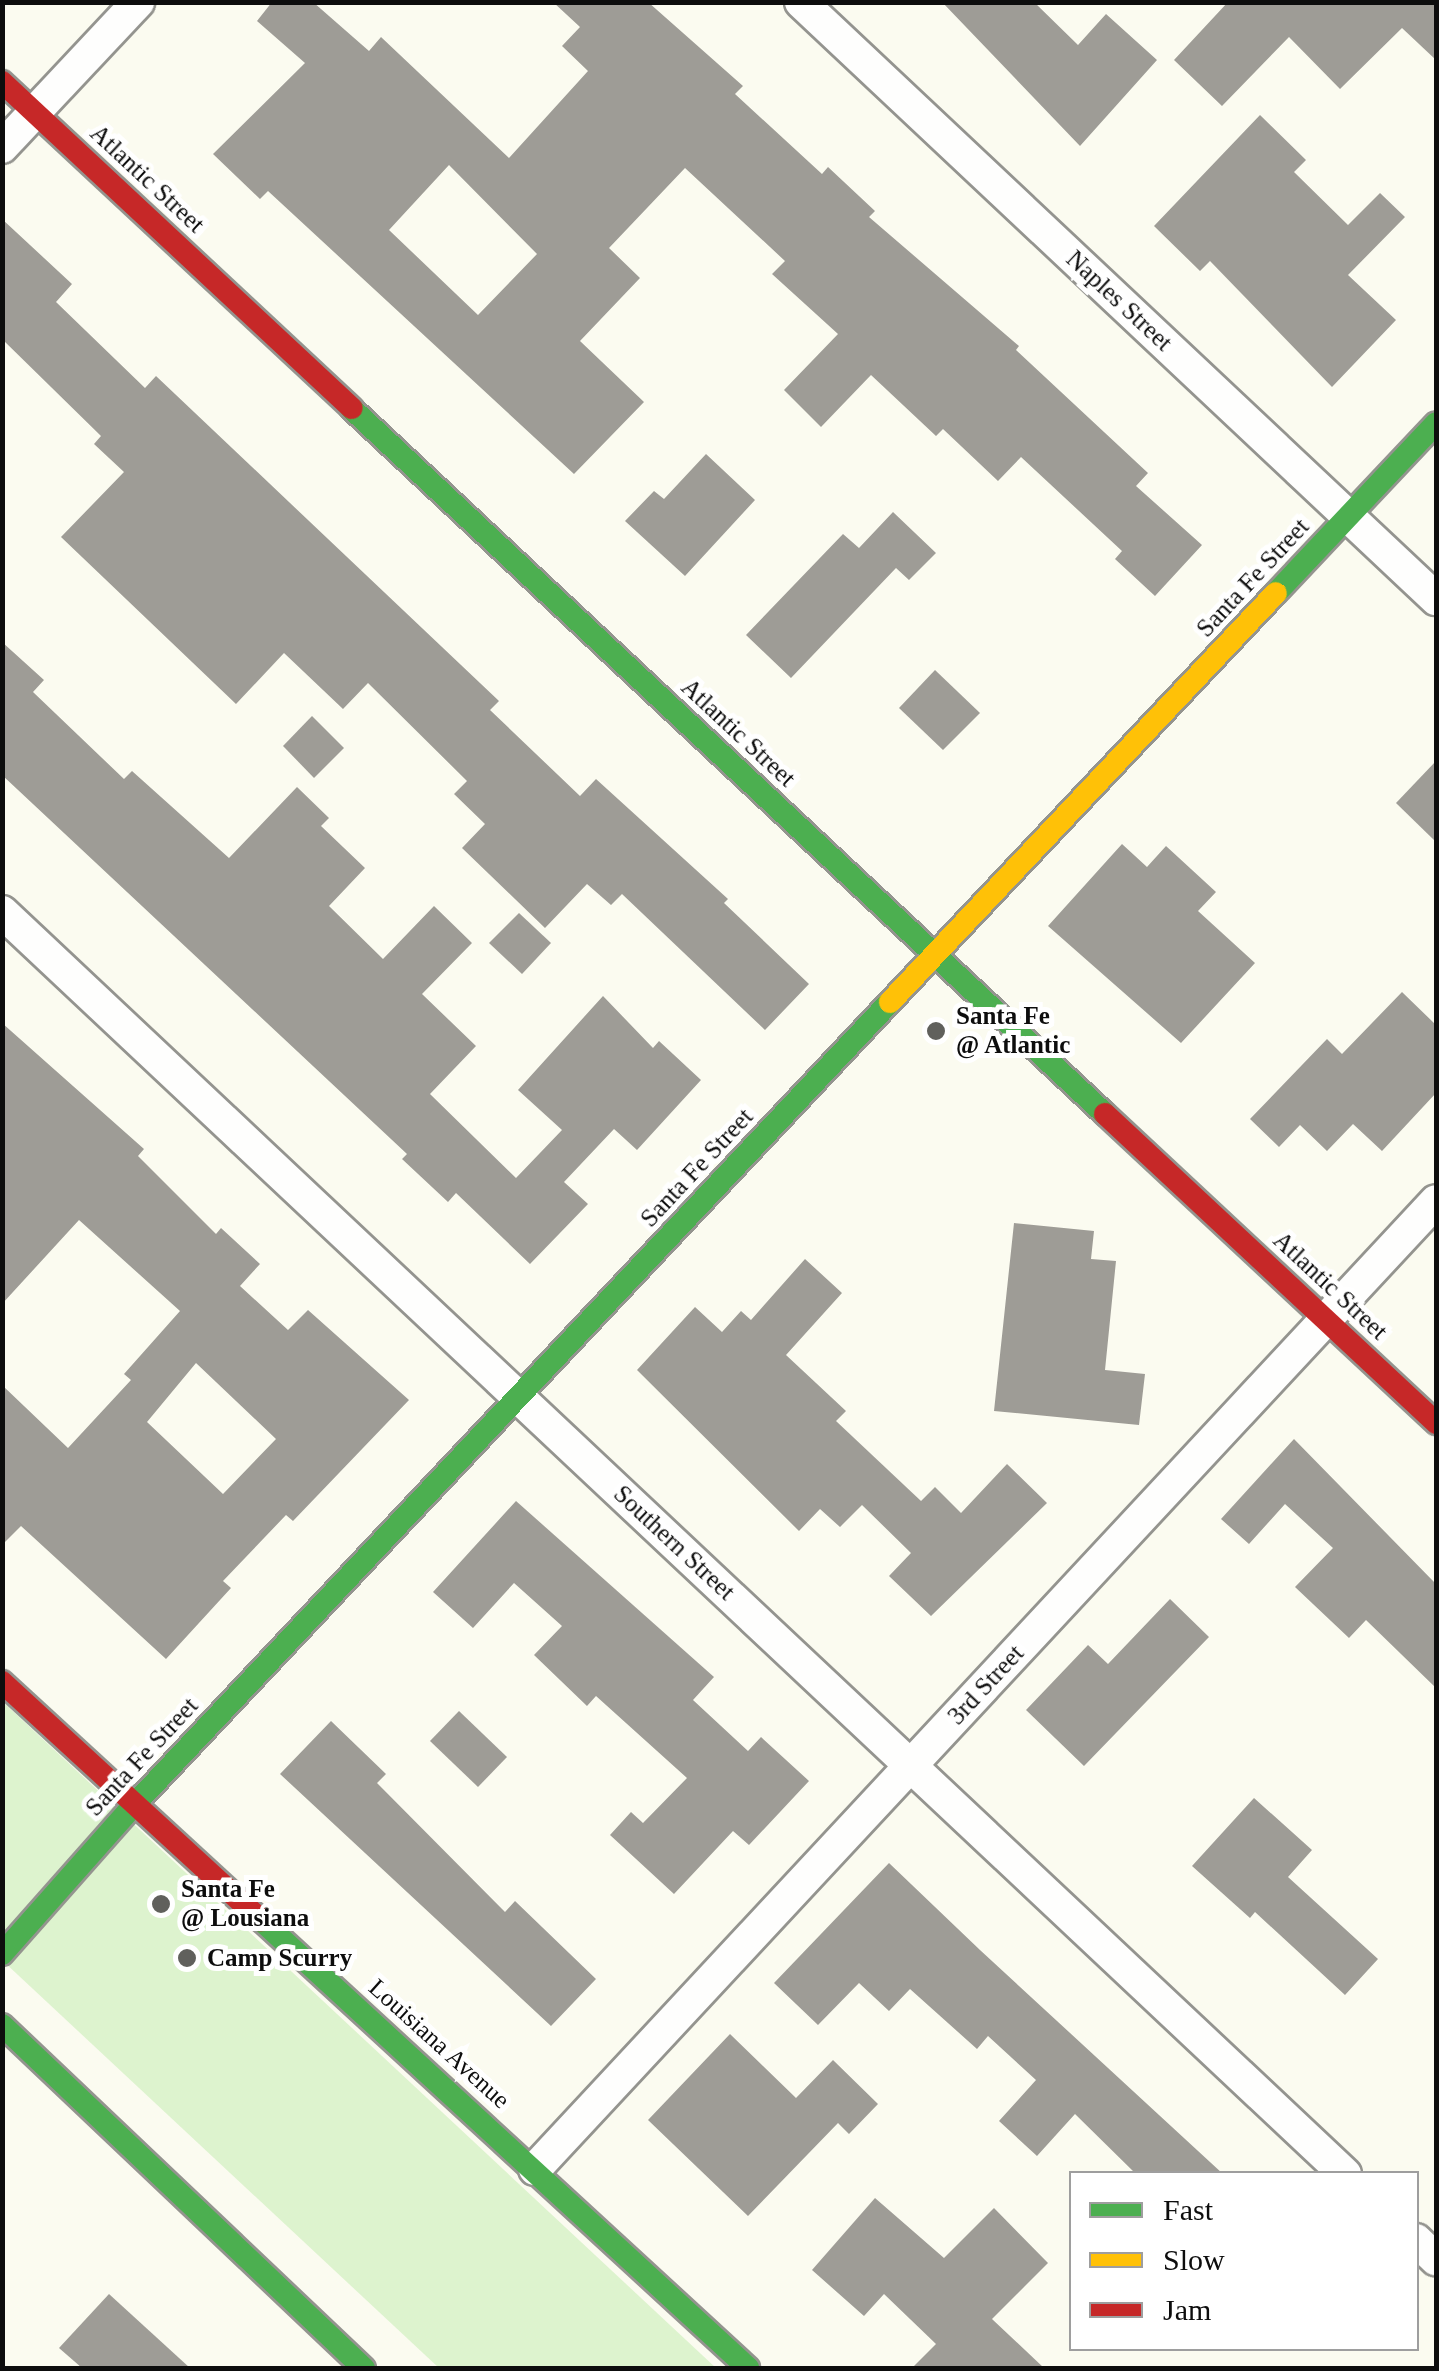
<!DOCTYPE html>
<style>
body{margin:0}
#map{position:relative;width:1439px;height:2371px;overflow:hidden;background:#fbfbf0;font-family:Georgia,serif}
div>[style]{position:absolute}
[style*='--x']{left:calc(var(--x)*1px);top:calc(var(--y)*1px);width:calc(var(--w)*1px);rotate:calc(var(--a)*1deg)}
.green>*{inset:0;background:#ddf3ce}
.building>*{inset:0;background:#9e9c96}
.roads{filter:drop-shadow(2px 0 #94948f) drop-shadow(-2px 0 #94948f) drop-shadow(0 2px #94948f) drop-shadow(0 -2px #94948f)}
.street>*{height:32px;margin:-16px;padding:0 16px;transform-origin:16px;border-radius:16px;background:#fefefd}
.fast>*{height:22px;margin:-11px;padding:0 11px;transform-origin:11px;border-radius:11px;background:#4caf50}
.slow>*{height:22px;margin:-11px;padding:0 11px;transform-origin:11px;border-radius:11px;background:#ffc107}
.jam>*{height:22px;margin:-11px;padding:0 11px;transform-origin:11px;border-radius:11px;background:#c62828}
.dots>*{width:28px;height:28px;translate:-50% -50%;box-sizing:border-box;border:5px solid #fff;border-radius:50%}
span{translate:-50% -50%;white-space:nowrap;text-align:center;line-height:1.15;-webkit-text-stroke:10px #fff;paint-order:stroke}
.street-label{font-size:25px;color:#0d0d0d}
.poi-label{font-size:25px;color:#0d0d0d;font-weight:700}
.left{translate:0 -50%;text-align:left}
.frame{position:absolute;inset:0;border:5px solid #0d0d0d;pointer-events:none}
.legend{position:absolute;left:1069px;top:2171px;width:350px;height:180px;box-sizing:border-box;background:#fff;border:2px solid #9e9e9e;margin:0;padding:12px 18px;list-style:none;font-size:30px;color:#0d0d0d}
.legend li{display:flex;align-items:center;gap:20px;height:50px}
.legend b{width:50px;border:2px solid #9e9e9e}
</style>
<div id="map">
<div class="green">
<div style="clip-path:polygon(2px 1701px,716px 2368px,439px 2368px,3px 1961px)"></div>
</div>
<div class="building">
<div style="clip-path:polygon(evenodd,272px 2px,313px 2px,369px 51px,381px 37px,509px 158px,588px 71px,562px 46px,580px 27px,553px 2px,648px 2px,743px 86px,735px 94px,822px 174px,828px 167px,875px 211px,869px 217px,1019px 346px,1016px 350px,1148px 473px,1136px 486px,1202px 545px,1155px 596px,1115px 559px,1122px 551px,1021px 457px,998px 481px,943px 429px,936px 436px,871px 375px,821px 427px,784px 390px,838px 334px,772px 274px,785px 261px,685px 168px,609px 248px,640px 278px,580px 341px,644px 402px,574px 474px,268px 191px,260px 199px,213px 154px,305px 63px,257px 21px,272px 2px,449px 165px,537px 254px,478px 315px,389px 230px,449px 165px)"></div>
<div style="clip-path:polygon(942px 2px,1034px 2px,1078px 45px,1106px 14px,1157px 60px,1080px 146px)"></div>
<div style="clip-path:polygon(1228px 2px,1436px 2px,1436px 60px,1402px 28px,1340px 89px,1289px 37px,1222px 106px,1174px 60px)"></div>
<div style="clip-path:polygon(1260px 115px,1306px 160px,1294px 172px,1348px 225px,1380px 193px,1405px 217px,1348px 275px,1396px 320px,1332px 387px,1210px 261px,1200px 271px,1154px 226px)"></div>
<div style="clip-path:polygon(2px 219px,72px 284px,56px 302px,145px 388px,156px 376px,499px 701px,490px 710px,580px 796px,596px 779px,728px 899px,724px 903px,809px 984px,765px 1030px,622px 894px,611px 905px,587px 884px,545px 928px,462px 848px,485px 824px,454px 794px,467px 781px,368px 683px,343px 709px,284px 653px,236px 704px,61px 537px,124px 472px,94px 444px,101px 436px,2px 339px)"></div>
<div style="clip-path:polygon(706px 454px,755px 500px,685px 576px,625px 521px,654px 491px,664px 499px)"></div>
<div style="clip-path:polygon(893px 512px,936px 553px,909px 580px,896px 568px,791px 678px,746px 635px,843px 534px,859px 548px)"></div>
<div style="clip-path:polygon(2px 642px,44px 680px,33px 692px,124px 779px,132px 771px,229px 858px,297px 787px,329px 818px,321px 826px,365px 868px,329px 906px,383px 959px,434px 906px,472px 943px,422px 994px,476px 1046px,430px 1094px,516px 1178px,562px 1130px,518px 1090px,603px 996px,653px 1048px,659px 1041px,701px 1080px,637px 1150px,614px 1129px,564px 1182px,588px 1204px,530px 1264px,456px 1193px,448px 1202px,402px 1159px,407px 1154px,2px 775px)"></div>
<div style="clip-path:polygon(935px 670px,980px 713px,943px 750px,899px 708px)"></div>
<div style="clip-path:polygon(312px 716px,344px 748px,314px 778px,283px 746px)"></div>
<div style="clip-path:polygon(1436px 761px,1436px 842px,1396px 803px)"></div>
<div style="clip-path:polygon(1122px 844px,1147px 867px,1166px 846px,1216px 892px,1198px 911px,1255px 963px,1181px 1043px,1048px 926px)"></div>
<div style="clip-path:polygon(519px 913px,551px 943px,522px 974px,489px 943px)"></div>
<div style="clip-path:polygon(1402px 992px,1436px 1025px,1436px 1093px,1382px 1151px,1353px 1124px,1327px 1151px,1300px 1125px,1279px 1147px,1250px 1119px,1327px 1039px,1342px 1054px)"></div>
<div style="clip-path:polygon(evenodd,2px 1023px,144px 1149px,138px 1156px,216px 1234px,221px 1228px,260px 1264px,240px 1286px,288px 1330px,308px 1310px,409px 1400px,293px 1521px,286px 1515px,223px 1581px,231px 1588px,166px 1659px,21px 1526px,2px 1545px,2px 1385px,68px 1448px,131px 1380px,124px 1374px,180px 1311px,79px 1220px,2px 1304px,2px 1023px,196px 1363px,276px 1439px,223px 1494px,147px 1422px,196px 1363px)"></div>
<div style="clip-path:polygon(1014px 1223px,1094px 1231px,1091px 1259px,1116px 1261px,1105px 1370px,1145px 1374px,1139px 1425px,994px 1411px)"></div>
<div style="clip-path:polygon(805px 1259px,842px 1293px,786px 1355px,846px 1411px,836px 1421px,921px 1501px,935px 1487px,961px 1513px,1007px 1464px,1047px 1503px,931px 1616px,889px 1576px,911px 1553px,862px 1505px,840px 1527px,820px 1509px,799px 1531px,637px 1370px,695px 1307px,722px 1332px,741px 1311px,751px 1320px)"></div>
<div style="clip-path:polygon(1294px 1439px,1436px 1584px,1436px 1688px,1366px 1620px,1349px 1638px,1295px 1587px,1333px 1548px,1285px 1504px,1249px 1544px,1221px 1519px)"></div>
<div style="clip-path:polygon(516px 1501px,714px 1677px,693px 1700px,748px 1751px,761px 1737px,809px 1781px,749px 1845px,733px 1831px,674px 1894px,610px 1835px,631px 1812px,643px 1823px,687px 1778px,596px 1696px,587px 1706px,534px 1655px,562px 1626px,514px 1583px,473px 1628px,433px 1592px)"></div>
<div style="clip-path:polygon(1170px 1599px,1209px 1637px,1084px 1766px,1026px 1710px,1088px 1645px,1108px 1664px)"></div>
<div style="clip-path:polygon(459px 1711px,507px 1757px,478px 1787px,430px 1741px)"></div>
<div style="clip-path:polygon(331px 1721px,386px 1774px,377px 1783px,505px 1912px,515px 1901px,596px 1979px,551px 2026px,280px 1774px)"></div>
<div style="clip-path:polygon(1254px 1798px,1312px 1850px,1288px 1877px,1378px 1959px,1345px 1995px,1255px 1912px,1250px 1918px,1192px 1866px)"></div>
<div style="clip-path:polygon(889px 1863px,980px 1950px,1223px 2174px,1136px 2174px,1075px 2114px,1037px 2156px,999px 2121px,1036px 2080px,988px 2036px,977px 2049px,910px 1989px,889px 2011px,859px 1983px,818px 2025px,774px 1983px)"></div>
<div style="clip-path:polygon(730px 2034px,796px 2098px,833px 2060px,878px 2104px,849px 2134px,838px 2123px,748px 2216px,648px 2120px)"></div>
<div style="clip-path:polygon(875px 2198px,944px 2258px,994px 2208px,1048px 2263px,992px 2319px,1044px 2368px,912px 2368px,936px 2344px,884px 2294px,864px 2316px,812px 2270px)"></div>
<div style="clip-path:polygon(109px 2294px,190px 2368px,82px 2368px,59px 2348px)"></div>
</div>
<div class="roads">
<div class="street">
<div style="--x:801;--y:2;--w:872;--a:43.23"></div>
<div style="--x:2;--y:147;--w:199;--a:-46.8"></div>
<div style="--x:2;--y:912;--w:1843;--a:43.22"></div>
<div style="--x:535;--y:2169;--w:1322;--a:-47.05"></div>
<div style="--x:1416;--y:2240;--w:28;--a:44"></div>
</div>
<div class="fast">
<div style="--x:351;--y:408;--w:1033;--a:43.12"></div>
<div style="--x:1276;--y:593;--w:233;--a:-46.7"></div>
<div style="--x:261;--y:1920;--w:662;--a:42.61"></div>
<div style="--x:2;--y:1954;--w:199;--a:-48.5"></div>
<div style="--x:134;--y:1805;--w:1103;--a:-46.73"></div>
<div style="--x:2;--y:2025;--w:499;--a:43.5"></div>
</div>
<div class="slow">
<div style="--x:890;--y:1002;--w:562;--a:-46.66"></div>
</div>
<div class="jam">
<div style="--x:2;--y:82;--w:478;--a:43"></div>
<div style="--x:1105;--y:1114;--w:453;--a:43"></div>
<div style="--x:2;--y:1682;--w:352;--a:42.6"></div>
</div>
</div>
<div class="dots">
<div style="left:936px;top:1031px;background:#60605c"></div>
<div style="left:161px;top:1904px;background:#60605c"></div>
<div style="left:187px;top:1958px;background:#60605c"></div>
</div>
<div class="street-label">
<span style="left:147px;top:179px;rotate:43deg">Atlantic Street</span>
<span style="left:1119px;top:301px;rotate:43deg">Naples Street</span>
<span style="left:1253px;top:578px;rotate:-47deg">Santa Fe Street</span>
<span style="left:738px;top:733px;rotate:43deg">Atlantic Street</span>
<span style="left:697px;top:1168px;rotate:-47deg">Santa Fe Street</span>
<span style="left:1330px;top:1286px;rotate:43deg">Atlantic Street</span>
<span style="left:674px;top:1543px;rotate:43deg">Southern Street</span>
<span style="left:986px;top:1685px;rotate:-47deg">3rd Street</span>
<span style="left:142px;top:1757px;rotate:-47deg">Santa Fe Street</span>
<span style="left:439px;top:2044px;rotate:42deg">Louisiana Avenue</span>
</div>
<div class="poi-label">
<span class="left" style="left:956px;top:1031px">Santa Fe<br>@ Atlantic</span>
<span class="left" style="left:181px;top:1904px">Santa Fe<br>@ Lousiana</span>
<span class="left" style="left:207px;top:1958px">Camp Scurry</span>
</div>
<div class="frame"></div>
<ul class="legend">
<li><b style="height:12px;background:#4caf50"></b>Fast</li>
<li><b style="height:12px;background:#ffc107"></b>Slow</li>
<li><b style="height:12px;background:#c62828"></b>Jam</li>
</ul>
</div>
